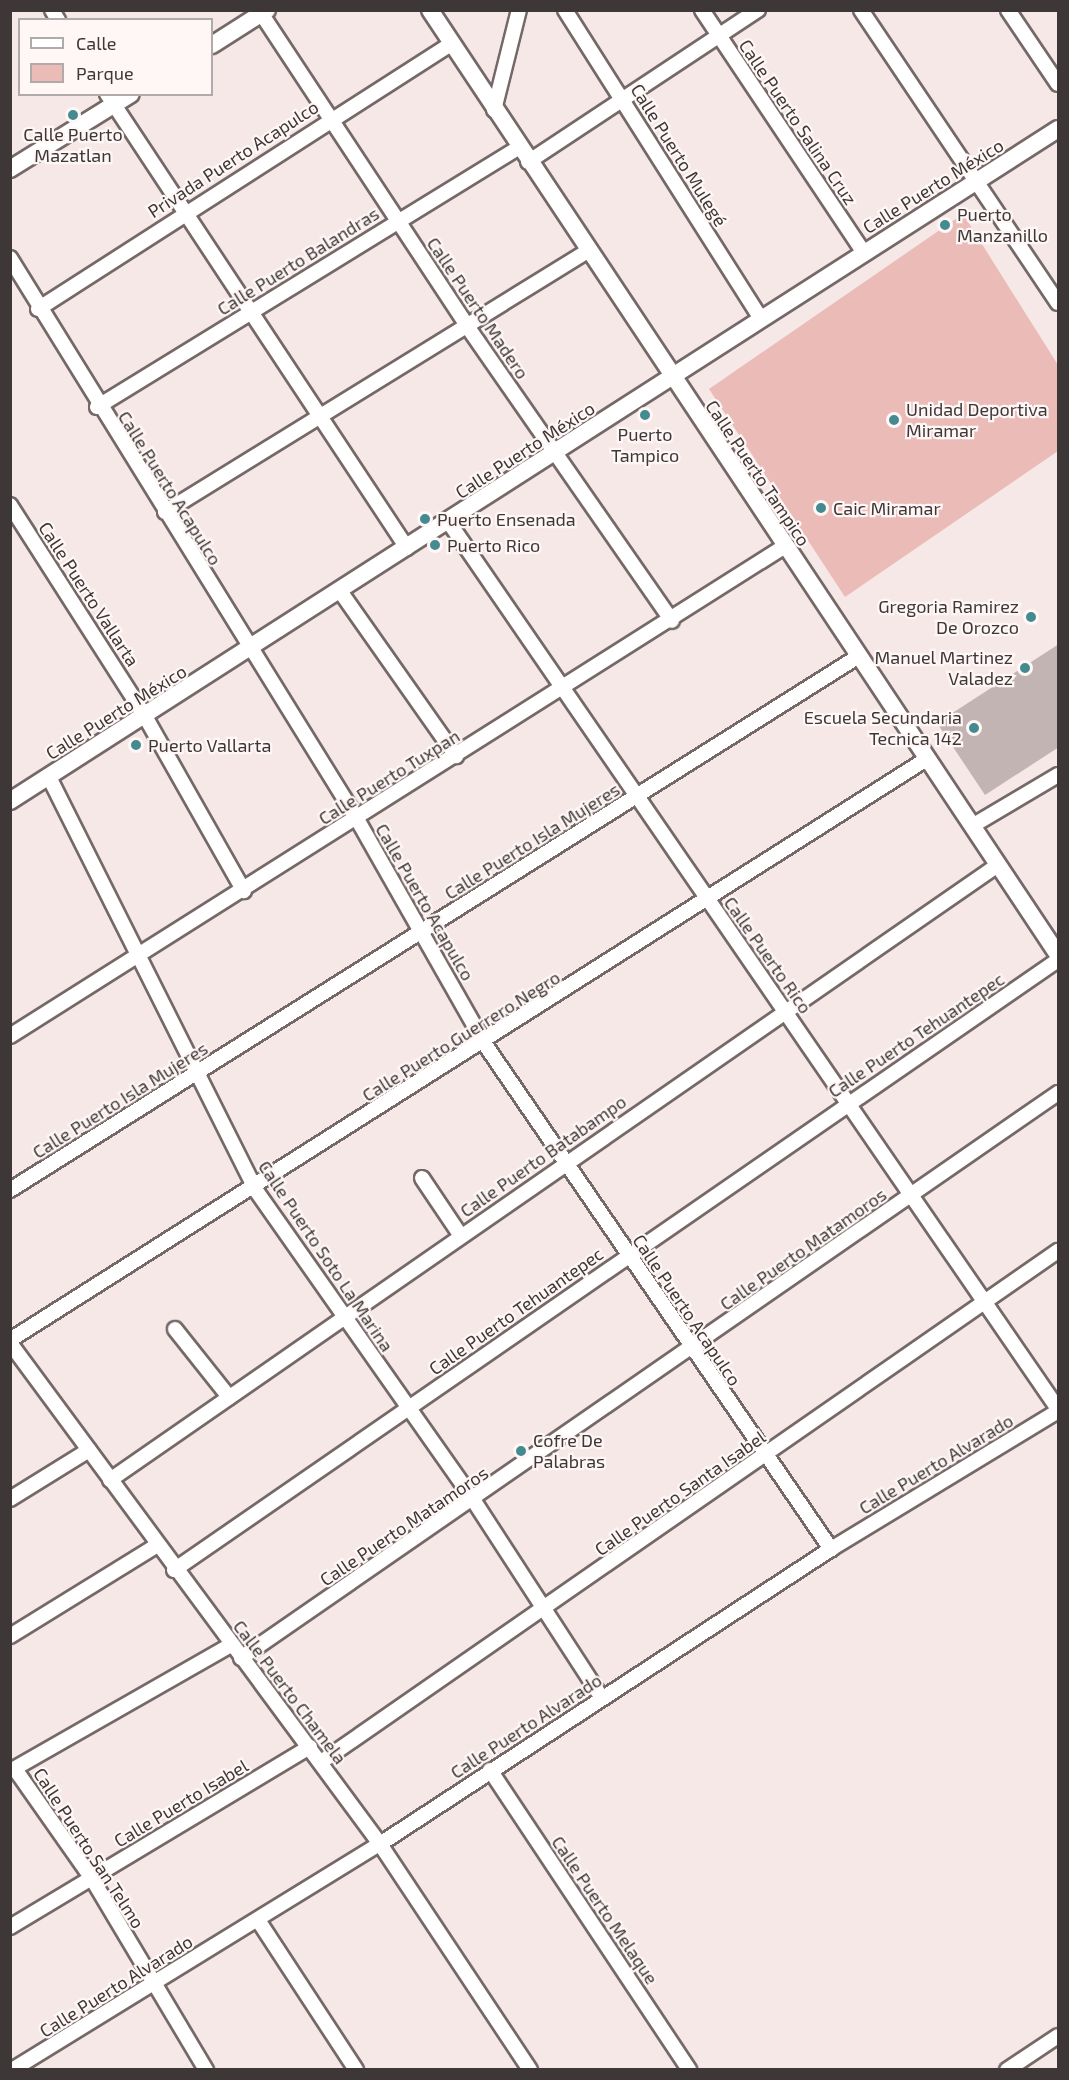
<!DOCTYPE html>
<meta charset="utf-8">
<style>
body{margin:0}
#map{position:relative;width:1069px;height:2080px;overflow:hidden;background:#f6e8e7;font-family:"Exo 2",sans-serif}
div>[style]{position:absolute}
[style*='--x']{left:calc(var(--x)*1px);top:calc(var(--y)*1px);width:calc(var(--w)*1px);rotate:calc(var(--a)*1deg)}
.green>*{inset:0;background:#ebbbb8}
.building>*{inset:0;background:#c2b4b3}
.roads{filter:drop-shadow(2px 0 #756968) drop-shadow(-2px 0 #756968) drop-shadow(0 2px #756968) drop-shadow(0 -2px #756968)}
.minor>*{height:14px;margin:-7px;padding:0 7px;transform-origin:7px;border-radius:7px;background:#fff}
.tertiary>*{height:16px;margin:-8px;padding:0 8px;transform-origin:8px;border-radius:8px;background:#fff}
.dots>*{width:16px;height:16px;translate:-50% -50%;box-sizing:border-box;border:3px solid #fff6f6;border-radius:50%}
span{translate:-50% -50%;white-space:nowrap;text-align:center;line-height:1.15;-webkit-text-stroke:4.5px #fff6f6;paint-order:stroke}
.street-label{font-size:18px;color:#3d3837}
.poi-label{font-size:18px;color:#3d3837}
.left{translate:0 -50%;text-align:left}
.right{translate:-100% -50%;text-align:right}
.frame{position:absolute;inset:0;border:12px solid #3d3837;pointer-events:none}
.legend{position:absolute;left:18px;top:18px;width:195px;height:78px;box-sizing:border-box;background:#fff6f6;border:2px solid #b1aaaa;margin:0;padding:8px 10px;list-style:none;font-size:18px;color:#3d3837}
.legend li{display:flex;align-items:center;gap:12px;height:30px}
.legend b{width:30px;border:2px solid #b1aaaa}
</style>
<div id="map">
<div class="green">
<div style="clip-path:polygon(963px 214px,1058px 365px,1058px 451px,845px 597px,709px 389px)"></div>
</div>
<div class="building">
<div style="clip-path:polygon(1059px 644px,1059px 747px,985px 795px,937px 723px)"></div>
</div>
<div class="roads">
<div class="minor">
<div style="--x:52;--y:10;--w:12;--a:59"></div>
<div style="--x:259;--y:10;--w:378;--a:56.6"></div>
<div style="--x:467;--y:326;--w:359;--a:55.2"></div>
<div style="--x:565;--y:10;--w:366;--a:57.6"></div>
<div style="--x:702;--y:10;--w:292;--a:56.3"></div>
<div style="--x:861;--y:10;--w:353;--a:56.1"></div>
<div style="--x:1008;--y:10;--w:89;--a:56"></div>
<div style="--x:107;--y:94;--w:544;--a:56.54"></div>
<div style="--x:494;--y:110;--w:103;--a:-76"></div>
<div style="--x:528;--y:162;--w:276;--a:-33.5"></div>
<div style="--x:10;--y:258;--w:660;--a:58.26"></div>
<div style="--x:357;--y:819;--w:257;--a:60.4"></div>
<div style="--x:484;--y:1043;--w:614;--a:55.56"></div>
<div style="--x:38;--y:309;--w:490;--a:-32.7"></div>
<div style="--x:97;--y:407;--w:496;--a:-31.6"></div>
<div style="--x:10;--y:505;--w:253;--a:57.4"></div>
<div style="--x:146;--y:718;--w:199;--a:60.5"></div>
<div style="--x:165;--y:512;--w:497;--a:-31.7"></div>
<div style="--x:448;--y:521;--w:1077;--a:55.51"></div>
<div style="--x:340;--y:591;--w:202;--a:54.9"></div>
<div style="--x:49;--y:777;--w:461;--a:63.4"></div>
<div style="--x:255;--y:1189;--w:381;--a:54.9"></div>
<div style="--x:474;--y:1501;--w:235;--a:57"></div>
<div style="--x:972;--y:826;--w:100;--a:-30.7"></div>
<div style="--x:10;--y:1036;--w:917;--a:-32.3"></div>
<div style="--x:422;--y:1178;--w:70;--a:56.1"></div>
<div style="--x:10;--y:1190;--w:1003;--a:-32.17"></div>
<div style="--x:175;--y:1329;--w:87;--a:51.5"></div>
<div style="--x:10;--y:1340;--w:1087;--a:-32.37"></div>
<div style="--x:10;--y:1343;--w:623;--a:53.55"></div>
<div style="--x:380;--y:1844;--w:271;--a:56.4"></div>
<div style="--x:110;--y:1480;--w:1080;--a:-34.71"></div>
<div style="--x:10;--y:1499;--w:93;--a:-31.8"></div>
<div style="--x:174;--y:1570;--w:1074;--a:-34.61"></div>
<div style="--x:10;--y:1636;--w:172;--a:-31.7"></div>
<div style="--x:241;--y:1658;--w:993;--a:-34.67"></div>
<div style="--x:321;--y:1762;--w:897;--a:-34.74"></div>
<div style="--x:15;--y:1769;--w:132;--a:54.9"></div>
<div style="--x:91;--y:1877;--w:225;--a:59.2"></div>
<div style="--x:490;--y:1770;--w:360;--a:56.4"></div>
<div style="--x:10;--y:1771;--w:254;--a:-29.7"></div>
<div style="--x:258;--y:1920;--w:179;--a:56.8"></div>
<div style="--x:10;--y:1927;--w:350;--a:-31"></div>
<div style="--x:12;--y:2070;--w:432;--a:-31.6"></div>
<div style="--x:380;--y:1844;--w:539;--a:-33.19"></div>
<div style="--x:831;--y:1549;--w:266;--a:-31.3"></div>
<div style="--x:1007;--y:2070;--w:61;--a:-33.7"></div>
</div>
<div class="tertiary">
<div style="--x:430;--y:10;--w:1135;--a:56.39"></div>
<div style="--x:212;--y:45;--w:65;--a:-32.5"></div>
<div style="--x:10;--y:169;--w:142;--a:-31.8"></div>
<div style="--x:10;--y:801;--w:1245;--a:-32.67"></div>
</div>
</div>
<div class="dots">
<div style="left:73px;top:115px;background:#448b91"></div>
<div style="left:945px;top:225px;background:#448b91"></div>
<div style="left:645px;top:415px;background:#448b91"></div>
<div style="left:894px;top:420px;background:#448b91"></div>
<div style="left:821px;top:508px;background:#448b91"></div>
<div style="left:425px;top:519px;background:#448b91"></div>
<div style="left:435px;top:545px;background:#448b91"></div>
<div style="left:1031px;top:617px;background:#448b91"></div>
<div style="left:1025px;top:668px;background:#448b91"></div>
<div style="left:974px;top:728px;background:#448b91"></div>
<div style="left:136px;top:745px;background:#448b91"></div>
<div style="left:521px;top:1451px;background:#448b91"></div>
</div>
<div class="street-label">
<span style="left:798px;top:122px;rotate:56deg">Calle Puerto Salina Cruz</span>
<span style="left:679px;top:155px;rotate:58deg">Calle Puerto Mulegé</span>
<span style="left:233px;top:159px;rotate:-33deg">Privada Puerto Acapulco</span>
<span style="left:933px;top:186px;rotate:-32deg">Calle Puerto México</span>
<span style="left:298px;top:261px;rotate:-32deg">Calle Puerto Balandras</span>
<span style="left:478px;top:308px;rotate:56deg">Calle Puerto Madero</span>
<span style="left:525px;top:450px;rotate:-33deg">Calle Puerto México</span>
<span style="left:758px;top:473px;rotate:56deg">Calle Puerto Tampico</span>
<span style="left:170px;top:488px;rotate:58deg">Calle Puerto Acapulco</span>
<span style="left:89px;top:594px;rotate:57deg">Calle Puerto Vallarta</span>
<span style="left:116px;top:712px;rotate:-32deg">Calle Puerto México</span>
<span style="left:389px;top:777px;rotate:-32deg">Calle Puerto Tuxpan</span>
<span style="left:532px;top:841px;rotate:-32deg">Calle Puerto Isla Mujeres</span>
<span style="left:425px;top:902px;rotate:60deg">Calle Puerto Acapulco</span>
<span style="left:768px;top:955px;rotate:55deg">Calle Puerto Rico</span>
<span style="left:916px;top:1035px;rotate:-34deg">Calle Puerto Tehuantepec</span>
<span style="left:461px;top:1036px;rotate:-32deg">Calle Puerto Guerrero Negro</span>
<span style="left:120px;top:1100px;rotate:-32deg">Calle Puerto Isla Mujeres</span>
<span style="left:543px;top:1156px;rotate:-35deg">Calle Puerto Batabampo</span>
<span style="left:803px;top:1249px;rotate:-35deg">Calle Puerto Matamoros</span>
<span style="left:326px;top:1256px;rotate:56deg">Calle Puerto Soto La Marina</span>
<span style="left:687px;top:1310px;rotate:56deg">Calle Puerto Acapulco</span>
<span style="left:516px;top:1311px;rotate:-35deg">Calle Puerto Tehuantepec</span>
<span style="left:936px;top:1464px;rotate:-31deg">Calle Puerto Alvarado</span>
<span style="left:680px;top:1493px;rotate:-35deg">Calle Puerto Santa Isabel</span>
<span style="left:404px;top:1526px;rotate:-34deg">Calle Puerto Matamoros</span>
<span style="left:290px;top:1692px;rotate:53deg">Calle Puerto Chamela</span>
<span style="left:526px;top:1726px;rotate:-33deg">Calle Puerto Alvarado</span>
<span style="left:181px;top:1803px;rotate:-31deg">Calle Puerto Isabel</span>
<span style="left:89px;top:1848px;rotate:57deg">Calle Puerto San Telmo</span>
<span style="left:605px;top:1910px;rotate:56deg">Calle Puerto Melaque</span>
<span style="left:116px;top:1986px;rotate:-32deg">Calle Puerto Alvarado</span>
</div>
<div class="poi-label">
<span style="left:73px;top:145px">Calle Puerto<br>Mazatlan</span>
<span class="left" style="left:957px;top:225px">Puerto<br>Manzanillo</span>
<span class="left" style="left:906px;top:420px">Unidad Deportiva<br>Miramar</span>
<span style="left:645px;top:445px">Puerto<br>Tampico</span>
<span class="left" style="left:833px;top:508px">Caic Miramar</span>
<span class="left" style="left:437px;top:519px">Puerto Ensenada</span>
<span class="left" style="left:447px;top:545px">Puerto Rico</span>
<span class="right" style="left:1019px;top:617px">Gregoria Ramirez<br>De Orozco</span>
<span class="right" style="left:1013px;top:668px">Manuel Martinez<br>Valadez</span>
<span class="right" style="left:962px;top:728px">Escuela Secundaria<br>Tecnica 142</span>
<span class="left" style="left:148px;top:745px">Puerto Vallarta</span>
<span class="left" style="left:533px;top:1451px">Cofre De<br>Palabras</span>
</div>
<div class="frame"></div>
<ul class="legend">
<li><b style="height:8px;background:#fff"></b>Calle</li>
<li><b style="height:16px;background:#ebbbb8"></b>Parque</li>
</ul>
</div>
